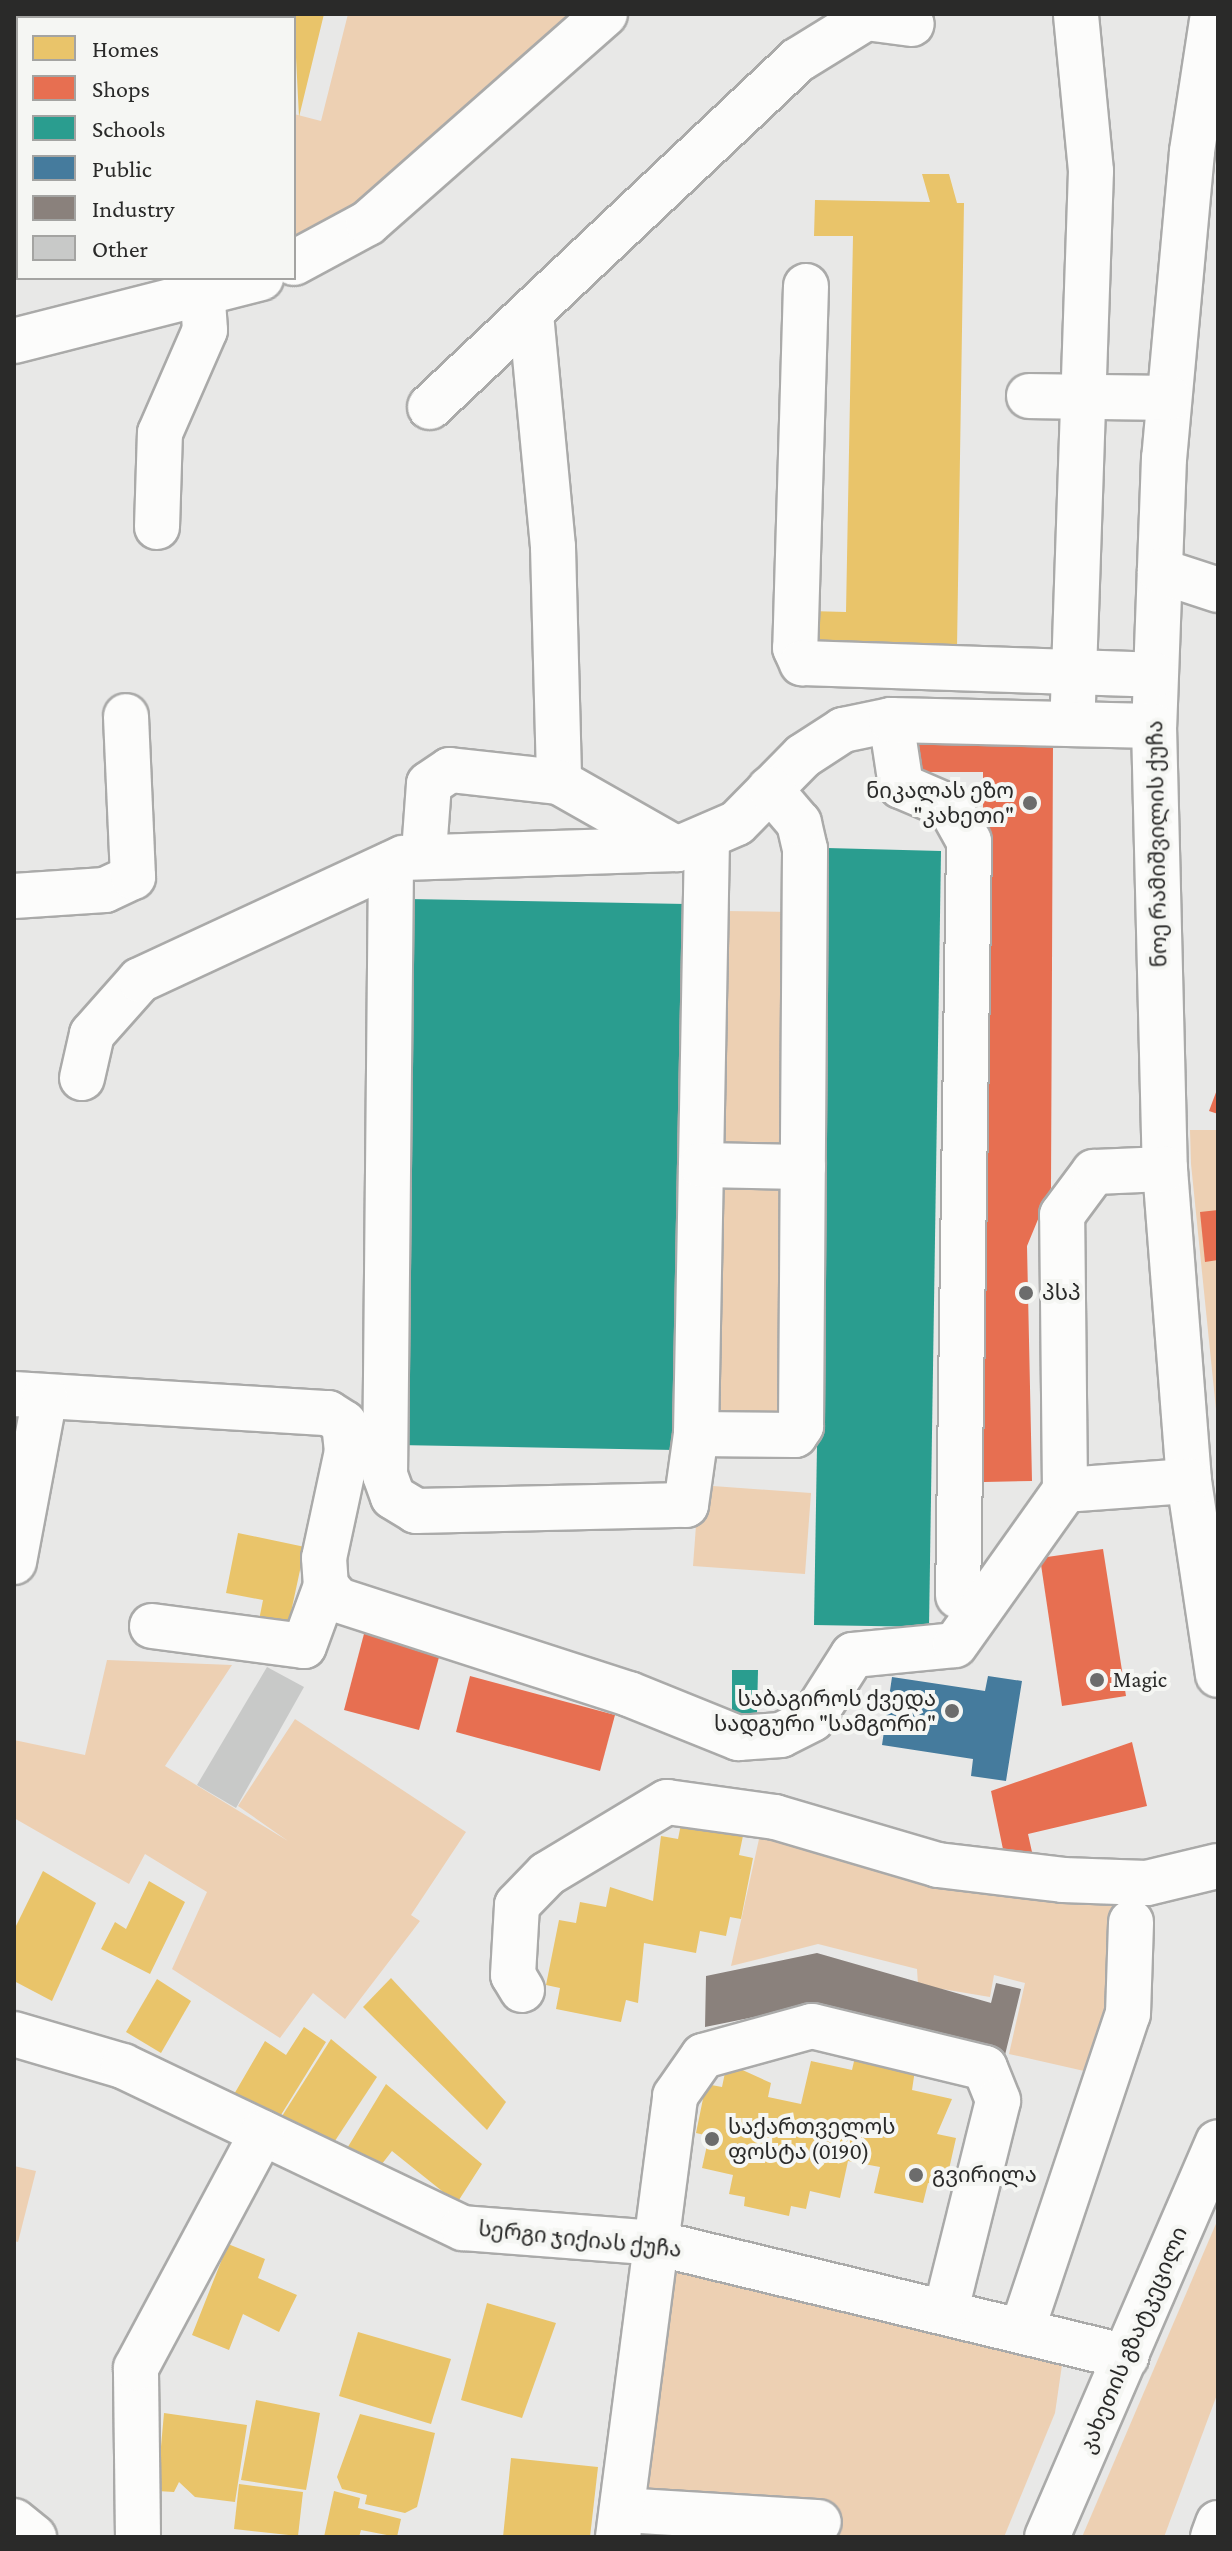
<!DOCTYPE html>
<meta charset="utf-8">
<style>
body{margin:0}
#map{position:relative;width:1232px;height:2551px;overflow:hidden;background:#e8e8e7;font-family:"Crimson Pro","Noto Sans Georgian",serif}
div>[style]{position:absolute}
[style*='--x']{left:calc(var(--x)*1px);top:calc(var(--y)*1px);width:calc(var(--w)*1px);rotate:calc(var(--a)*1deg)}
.green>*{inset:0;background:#edd0b3}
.homes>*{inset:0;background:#e9c46a}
.shops>*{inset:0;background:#e76f51}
.schools>*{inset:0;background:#2a9d8f}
.public>*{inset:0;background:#457b9d}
.industry>*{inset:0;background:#8a817c}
.building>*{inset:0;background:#c8c9c8}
.roads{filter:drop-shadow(2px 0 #aaaaa9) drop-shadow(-2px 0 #aaaaa9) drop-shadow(0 2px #aaaaa9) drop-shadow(0 -2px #aaaaa9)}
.minor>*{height:44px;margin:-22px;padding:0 22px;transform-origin:22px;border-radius:22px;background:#fcfcfb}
.highway>*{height:44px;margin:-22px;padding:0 22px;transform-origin:22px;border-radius:22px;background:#fcfcfb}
.dots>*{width:22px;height:22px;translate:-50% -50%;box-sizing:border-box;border:4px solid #f5f6f3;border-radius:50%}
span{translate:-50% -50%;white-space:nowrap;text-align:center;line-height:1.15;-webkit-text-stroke:8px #f5f6f3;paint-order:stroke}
.poi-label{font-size:22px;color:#2a2a29}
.right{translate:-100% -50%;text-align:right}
.left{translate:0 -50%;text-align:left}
.street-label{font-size:22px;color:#2a2a29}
.frame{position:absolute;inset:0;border:16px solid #2a2a29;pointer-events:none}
.legend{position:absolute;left:16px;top:16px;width:280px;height:264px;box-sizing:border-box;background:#f5f6f3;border:2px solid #a4a4a2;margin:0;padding:10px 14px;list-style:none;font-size:24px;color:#2a2a29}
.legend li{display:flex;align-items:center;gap:16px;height:40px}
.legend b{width:40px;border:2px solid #a4a4a2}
</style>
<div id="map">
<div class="green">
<div style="clip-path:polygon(348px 14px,577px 14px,340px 224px,294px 247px,294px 114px,321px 121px)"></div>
<div style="clip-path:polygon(724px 911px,791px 912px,784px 1421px,717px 1420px)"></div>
<div style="clip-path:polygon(1190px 1130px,1218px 1130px,1218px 1429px,1191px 1164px)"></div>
<div style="clip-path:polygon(699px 1485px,811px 1493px,805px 1574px,693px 1566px)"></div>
<div style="clip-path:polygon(107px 1660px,232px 1665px,165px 1766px,288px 1841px,238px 1806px,295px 1719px,466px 1832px,411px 1915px,420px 1921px,345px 2019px,313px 1993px,280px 2038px,172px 1969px,207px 1892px,145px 1854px,129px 1884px,14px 1818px,14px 1740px,85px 1755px)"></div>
<div style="clip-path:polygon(761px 1830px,904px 1878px,1114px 1903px,1121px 1952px,1093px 2073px,1009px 2054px,1025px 1983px,994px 1975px,990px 1997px,918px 1985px,917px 1969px,818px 1944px,731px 1966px)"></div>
<div style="clip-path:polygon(14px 2166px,36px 2171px,18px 2242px,14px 2241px)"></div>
<div style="clip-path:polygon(1218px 2219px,1218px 2392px,1164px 2537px,1082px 2537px)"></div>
<div style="clip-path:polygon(677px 2267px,1063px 2358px,1055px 2413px,1004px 2537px,646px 2537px,647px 2468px)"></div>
</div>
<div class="homes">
<div style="clip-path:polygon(229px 14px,324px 14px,299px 117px,294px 18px)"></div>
<div style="clip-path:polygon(922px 174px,949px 174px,957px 203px,964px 203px,957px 648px,809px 645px,810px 611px,846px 612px,853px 236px,814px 236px,815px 200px,930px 202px)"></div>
<div style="clip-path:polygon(238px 1533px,305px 1547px,288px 1626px,259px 1620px,263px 1600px,226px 1593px)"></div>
<div style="clip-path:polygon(682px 1819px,744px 1831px,739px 1855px,753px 1858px,741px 1919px,730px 1917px,726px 1936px,700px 1931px,696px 1953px,644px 1943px,638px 2003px,626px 2000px,621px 2022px,556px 2009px,560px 1988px,546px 1985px,559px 1920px,576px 1923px,580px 1902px,606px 1907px,610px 1887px,653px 1901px,661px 1836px,678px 1839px)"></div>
<div style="clip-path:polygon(43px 1871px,96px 1903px,52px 2001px,14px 1981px,14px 1930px)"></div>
<div style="clip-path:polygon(149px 1881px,185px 1902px,150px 1974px,101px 1949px,115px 1922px,126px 1929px)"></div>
<div style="clip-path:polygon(391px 1978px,506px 2102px,487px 2130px,363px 2007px)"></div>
<div style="clip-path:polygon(157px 1979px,191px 2001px,161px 2053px,126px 2032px)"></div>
<div style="clip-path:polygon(304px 2027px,326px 2042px,276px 2123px,233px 2096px,265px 2041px,286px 2055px)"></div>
<div style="clip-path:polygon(331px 2039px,377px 2077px,327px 2153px,277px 2124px)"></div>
<div style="clip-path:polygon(855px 2057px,915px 2070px,912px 2090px,952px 2099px,937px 2134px,956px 2138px,945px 2187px,928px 2183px,923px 2203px,874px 2193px,880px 2167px,848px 2161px,840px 2198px,810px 2191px,806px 2209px,791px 2206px,789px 2216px,744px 2206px,745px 2197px,729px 2194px,733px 2175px,702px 2168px,709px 2136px,696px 2133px,706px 2084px,722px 2087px,727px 2063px,771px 2083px,768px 2097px,801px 2104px,811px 2061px,852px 2070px)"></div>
<div style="clip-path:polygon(386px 2084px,482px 2164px,457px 2203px,392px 2151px,371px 2178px,340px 2160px)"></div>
<div style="clip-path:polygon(228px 2244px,265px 2259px,258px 2278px,297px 2295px,279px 2332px,243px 2314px,229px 2350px,192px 2335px)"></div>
<div style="clip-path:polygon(487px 2303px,556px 2323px,522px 2418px,461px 2400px)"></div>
<div style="clip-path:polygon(358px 2332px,451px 2359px,431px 2424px,339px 2396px)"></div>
<div style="clip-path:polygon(256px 2400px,320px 2413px,306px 2490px,241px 2480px)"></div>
<div style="clip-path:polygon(164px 2413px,247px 2425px,235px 2502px,195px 2497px,179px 2482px,174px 2492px,157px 2491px)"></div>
<div style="clip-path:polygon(360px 2414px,435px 2433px,417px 2507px,405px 2513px,365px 2504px,367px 2495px,342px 2489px,337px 2477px)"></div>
<div style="clip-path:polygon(511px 2458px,598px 2467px,590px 2537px,503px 2537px)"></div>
<div style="clip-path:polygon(239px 2484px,303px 2492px,298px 2536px,234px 2529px)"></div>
<div style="clip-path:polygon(334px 2491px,360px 2498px,358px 2508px,401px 2519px,397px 2537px,361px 2530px,359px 2537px,324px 2537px)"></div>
</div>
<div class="shops">
<div style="clip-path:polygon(913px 743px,1053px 744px,1051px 1188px,1027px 1246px,1032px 1481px,984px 1482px,983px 772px,913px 772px)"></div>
<div style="clip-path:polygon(1218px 1087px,1218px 1114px,1209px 1111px)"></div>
<div style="clip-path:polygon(1218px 1210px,1218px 1260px,1205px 1262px,1200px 1212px)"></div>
<div style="clip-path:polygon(1103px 1549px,1126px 1696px,1062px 1706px,1040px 1558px)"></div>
<div style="clip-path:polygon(365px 1630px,441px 1650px,419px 1730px,344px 1710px)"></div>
<div style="clip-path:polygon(470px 1676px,615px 1715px,600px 1771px,456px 1732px)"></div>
<div style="clip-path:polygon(1132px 1742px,1147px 1806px,1028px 1834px,1032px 1852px,1005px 1859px,991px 1791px)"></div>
</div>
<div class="schools">
<div style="clip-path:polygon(827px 848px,941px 851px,929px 1627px,814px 1625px)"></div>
<div style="clip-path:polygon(407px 899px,686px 904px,675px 1450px,397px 1445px)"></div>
<div style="clip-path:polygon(732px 1670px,758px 1670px,757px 1713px,732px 1713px)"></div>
</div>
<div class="public">
<div style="clip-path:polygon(988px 1676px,1022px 1681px,1006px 1781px,971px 1776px,973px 1759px,882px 1745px,892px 1677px,985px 1691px)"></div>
</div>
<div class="industry">
<div style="clip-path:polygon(817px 1953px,991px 2003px,996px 1983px,1021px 1989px,1005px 2055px,804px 2007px,705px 2027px,706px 1976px)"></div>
</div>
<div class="building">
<div style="clip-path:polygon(267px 1667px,304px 1687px,236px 1808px,197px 1785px)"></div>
</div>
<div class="roads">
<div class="minor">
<div style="--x:1213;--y:14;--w:140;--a:98.7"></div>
<div style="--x:1192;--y:152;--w:307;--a:95.2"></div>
<div style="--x:1164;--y:458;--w:268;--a:92.1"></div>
<div style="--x:1154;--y:726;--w:443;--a:88.6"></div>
<div style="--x:1165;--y:1169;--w:313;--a:85.6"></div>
<div style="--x:1189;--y:1481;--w:196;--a:81.5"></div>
<div style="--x:212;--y:18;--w:4;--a:-76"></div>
<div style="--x:14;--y:46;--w:6;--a:45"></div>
<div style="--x:294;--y:263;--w:84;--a:-28.4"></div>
<div style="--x:368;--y:223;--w:316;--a:-41.4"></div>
<div style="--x:806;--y:286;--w:362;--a:91.7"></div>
<div style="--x:795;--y:648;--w:17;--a:65"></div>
<div style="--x:802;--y:663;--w:353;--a:1.9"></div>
<div style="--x:531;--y:314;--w:234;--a:84.6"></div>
<div style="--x:553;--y:547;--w:235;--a:88.5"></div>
<div style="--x:14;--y:341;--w:255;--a:-14.3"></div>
<div style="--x:1029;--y:396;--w:140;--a:0.8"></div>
<div style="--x:430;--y:407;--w:506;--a:-43.32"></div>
<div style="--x:798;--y:60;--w:80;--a:-31.7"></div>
<div style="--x:866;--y:18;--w:46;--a:7.4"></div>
<div style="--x:157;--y:527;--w:94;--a:-88.2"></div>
<div style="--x:160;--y:433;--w:112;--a:-66.4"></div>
<div style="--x:205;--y:330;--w:32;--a:-94"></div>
<div style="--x:1160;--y:571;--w:61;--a:18.1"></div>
<div style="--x:1073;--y:702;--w:531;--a:-88.06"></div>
<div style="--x:1091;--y:171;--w:158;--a:-95.5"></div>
<div style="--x:891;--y:720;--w:67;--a:81.4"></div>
<div style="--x:901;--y:786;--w:53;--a:23.2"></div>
<div style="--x:950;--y:807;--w:39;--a:61"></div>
<div style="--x:969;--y:841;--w:755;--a:90.83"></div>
<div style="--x:424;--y:852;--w:68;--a:-85.8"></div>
<div style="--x:429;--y:784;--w:25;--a:-34"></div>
<div style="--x:450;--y:770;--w:110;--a:6.3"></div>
<div style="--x:559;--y:782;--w:136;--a:29.6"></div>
<div style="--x:391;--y:864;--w:611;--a:90.56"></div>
<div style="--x:385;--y:1475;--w:23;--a:70"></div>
<div style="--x:393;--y:1497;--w:27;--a:31"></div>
<div style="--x:416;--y:1511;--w:270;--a:-1.3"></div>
<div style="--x:686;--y:1505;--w:72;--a:-82"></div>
<div style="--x:696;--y:1434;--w:593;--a:-88.94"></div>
<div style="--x:14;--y:896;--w:91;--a:-3.8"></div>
<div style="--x:105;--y:890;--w:31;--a:-25"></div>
<div style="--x:133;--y:877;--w:161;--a:-92.5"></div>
<div style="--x:82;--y:1078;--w:45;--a:-77.2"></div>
<div style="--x:92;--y:1034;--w:72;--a:-48.4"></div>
<div style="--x:140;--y:980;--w:290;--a:-24.9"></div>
<div style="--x:403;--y:858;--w:274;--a:-1.9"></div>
<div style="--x:677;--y:849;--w:65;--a:-23.4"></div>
<div style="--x:737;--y:823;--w:94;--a:-45.4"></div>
<div style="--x:803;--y:756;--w:48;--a:-33"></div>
<div style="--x:843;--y:730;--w:49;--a:-11.8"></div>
<div style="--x:891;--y:720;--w:263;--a:1.3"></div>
<div style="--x:701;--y:1165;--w:102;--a:1.1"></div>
<div style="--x:14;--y:1394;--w:315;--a:3.5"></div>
<div style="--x:328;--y:1413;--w:19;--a:32"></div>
<div style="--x:344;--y:1423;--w:28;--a:84"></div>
<div style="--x:347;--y:1451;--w:109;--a:102.1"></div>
<div style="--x:324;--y:1558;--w:28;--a:86"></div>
<div style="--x:326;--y:1586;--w:18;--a:49"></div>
<div style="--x:338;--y:1600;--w:306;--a:17.9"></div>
<div style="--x:629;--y:1694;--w:118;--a:22"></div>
<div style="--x:738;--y:1738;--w:43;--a:-4"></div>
<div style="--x:781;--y:1735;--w:35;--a:-27"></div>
<div style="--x:812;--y:1719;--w:76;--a:-57.4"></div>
<div style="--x:853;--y:1655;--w:102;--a:-5.6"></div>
<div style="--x:955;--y:1645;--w:190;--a:-54.6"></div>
<div style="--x:1065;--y:1490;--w:124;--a:-4.2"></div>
<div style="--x:696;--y:1434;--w:99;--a:0.6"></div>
<div style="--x:795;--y:1435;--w:11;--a:-56"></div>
<div style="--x:801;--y:1426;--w:577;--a:-89.6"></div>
<div style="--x:805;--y:849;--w:27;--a:-103"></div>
<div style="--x:799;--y:823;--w:45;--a:-130.5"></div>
<div style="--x:1065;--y:1490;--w:275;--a:-90.6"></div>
<div style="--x:1062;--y:1215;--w:54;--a:-53.3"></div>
<div style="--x:1094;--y:1172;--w:71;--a:-2.4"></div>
<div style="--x:14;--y:1562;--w:168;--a:-79.4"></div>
<div style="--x:152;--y:1626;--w:153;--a:7.5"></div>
<div style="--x:304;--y:1646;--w:64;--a:-69.9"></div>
<div style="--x:522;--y:1990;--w:17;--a:-121"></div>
<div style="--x:513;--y:1975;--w:70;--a:-86.7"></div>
<div style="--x:517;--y:1905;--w:43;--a:-45.9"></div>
<div style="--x:547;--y:1874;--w:140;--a:-31"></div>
<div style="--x:667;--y:1802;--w:109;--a:7.9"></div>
<div style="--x:775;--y:1817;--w:170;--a:16.4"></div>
<div style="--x:938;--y:1865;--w:126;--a:6.8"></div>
<div style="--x:1063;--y:1880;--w:84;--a:2"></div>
<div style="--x:1147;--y:1883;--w:73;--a:-13.5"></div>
<div style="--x:14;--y:2034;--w:114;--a:16.4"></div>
<div style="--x:123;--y:2066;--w:377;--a:25.5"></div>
<div style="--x:463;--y:2228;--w:194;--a:4.4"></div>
<div style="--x:656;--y:2243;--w:484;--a:13.6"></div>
<div style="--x:1022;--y:2330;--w:333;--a:-71.5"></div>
<div style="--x:1128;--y:2014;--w:92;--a:-88.1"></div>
<div style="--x:622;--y:2510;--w:197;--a:3.5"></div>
<div style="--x:14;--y:2521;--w:26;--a:39"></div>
<div style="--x:138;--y:2537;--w:169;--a:-90.7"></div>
<div style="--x:136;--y:2368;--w:267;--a:-61.8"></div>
<div style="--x:618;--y:2537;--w:445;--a:-82.6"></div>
<div style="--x:675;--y:2096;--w:49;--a:-55"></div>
<div style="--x:703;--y:2056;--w:113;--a:-15.4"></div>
<div style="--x:812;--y:2026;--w:178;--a:13.6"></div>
<div style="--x:985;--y:2068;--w:35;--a:68"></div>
<div style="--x:998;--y:2101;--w:215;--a:104"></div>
<div style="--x:1047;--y:2537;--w:430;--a:-66.6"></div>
</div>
<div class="highway">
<div style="--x:1213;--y:2537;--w:15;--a:-70"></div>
</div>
</div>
<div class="dots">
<div style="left:1030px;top:803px;background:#6c6c6c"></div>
<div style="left:1026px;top:1293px;background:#6c6c6c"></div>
<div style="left:1097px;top:1680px;background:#6c6c6c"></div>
<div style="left:952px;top:1711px;background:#6c6c6c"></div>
<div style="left:712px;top:2139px;background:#6c6c6c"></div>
<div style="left:916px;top:2175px;background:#6c6c6c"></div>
</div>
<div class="poi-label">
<span class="right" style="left:1014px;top:803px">ნიკალას ეზო<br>"კახეთი"</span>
<span class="left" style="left:1042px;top:1293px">პსპ</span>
<span class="left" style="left:1113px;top:1680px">Magic</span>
<span class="right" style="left:936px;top:1711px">საბაგიროს ქვედა<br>სადგური "სამგორი"</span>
<span class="left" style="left:728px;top:2139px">საქართველოს<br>ფოსტა (0190)</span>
<span class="left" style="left:932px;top:2175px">გვირილა</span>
</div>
<div class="street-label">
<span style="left:1157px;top:844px;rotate:-91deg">ნოე რამიშვილის ქუჩა</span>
<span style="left:580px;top:2239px;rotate:6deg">სერგი ჯიქიას ქუჩა</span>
<span style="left:1133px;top:2340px;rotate:-67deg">კახეთის გზატკეცილი</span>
</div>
<div class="frame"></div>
<ul class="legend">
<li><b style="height:22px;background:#e9c46a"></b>Homes</li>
<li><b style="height:22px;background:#e76f51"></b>Shops</li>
<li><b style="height:22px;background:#2a9d8f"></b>Schools</li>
<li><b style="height:22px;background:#457b9d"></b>Public</li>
<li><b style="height:22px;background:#8a817c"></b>Industry</li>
<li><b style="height:22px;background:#c8c9c8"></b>Other</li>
</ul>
</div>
